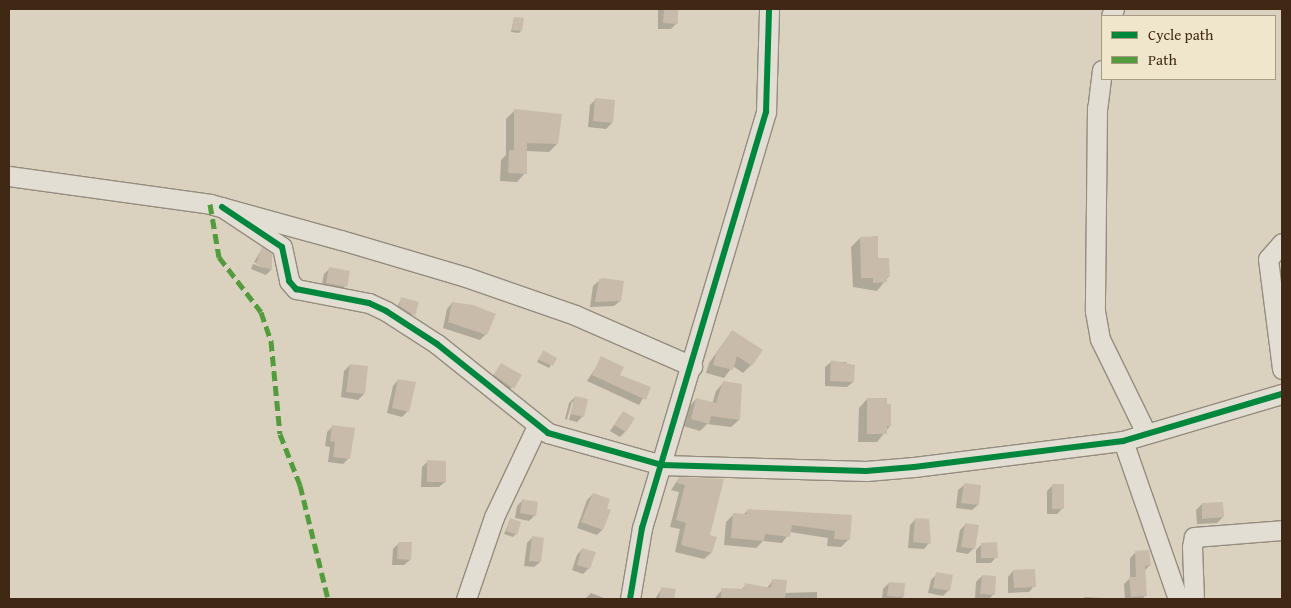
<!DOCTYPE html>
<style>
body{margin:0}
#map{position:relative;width:1291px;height:608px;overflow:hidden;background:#dad2be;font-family:"Gentium Book Plus",serif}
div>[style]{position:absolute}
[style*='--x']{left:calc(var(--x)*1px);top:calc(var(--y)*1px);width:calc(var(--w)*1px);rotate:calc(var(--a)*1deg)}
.shadow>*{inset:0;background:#0003}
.building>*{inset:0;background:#c8bbaa}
.roads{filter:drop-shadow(1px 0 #948c7f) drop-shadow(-1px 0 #948c7f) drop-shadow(0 1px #948c7f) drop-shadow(0 -1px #948c7f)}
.minor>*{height:19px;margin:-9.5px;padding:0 9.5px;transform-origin:9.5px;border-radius:9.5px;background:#e2ded3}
.quiet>*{height:5px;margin-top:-2.5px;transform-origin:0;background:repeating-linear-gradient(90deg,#539c3d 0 10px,transparent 0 15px)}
.cycleway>*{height:6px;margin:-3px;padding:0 3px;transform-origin:3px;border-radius:3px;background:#00873e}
span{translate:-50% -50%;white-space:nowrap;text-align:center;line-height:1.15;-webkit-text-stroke:5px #efe6cc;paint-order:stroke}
.frame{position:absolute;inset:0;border:10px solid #402815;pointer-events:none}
.legend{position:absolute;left:1101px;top:15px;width:175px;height:65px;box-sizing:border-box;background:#efe6cc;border:1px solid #a99a83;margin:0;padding:6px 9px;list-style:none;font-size:15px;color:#402815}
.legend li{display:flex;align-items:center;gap:10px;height:25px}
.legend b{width:25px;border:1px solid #a99a83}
</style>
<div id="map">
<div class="shadow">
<div style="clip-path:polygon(658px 9px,677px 9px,677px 23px,671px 29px,658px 29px)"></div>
<div style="clip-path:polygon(514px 18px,521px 31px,519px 33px,511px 32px)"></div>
<div style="clip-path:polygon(596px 99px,612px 123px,606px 129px,588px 127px,590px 105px)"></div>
<div style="clip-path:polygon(514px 111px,557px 144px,549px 152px,526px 151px,525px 173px,517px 182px,500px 181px,501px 160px,506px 155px,506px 119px)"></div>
<div style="clip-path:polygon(860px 238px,889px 276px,877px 291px,853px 287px,851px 247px)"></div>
<div style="clip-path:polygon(262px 249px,271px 270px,266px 275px,251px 269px,253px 264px,267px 269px,254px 262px)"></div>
<div style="clip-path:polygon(330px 268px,345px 287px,340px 292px,321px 289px,324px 274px)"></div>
<div style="clip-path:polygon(599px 281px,620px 301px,614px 306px,590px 307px,593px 286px)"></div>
<div style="clip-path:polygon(402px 298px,418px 303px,408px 321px,394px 312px)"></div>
<div style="clip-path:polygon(452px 303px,486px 334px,480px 340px,443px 328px,447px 309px)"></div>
<div style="clip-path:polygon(732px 331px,751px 365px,743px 373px,733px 366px,724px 378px,706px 373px,709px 363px)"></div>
<div style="clip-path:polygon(543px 352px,555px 358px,549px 368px,537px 362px)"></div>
<div style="clip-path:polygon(602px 358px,619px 376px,649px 388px,639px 405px,587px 381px)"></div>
<div style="clip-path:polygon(831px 362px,846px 362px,853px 382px,847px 387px,825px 386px,825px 367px)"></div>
<div style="clip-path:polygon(502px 364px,520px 376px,507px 394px,489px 381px)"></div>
<div style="clip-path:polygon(350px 365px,364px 394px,358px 400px,341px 397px,344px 371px)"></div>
<div style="clip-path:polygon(398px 380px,408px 411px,402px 417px,387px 413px,393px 386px)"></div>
<div style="clip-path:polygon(723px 383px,739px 420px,731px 427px,707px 424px,700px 431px,683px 426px,689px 407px,696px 399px,712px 404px,716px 391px)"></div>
<div style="clip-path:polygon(evenodd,575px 397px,582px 417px,577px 422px,565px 419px,569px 403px,575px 397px,572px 402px,574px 402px,569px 420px,567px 419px,572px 402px)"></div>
<div style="clip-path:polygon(867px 399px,890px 426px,877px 442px,858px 442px,859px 408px)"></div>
<div style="clip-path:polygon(623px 412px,625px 432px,620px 437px,610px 431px)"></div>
<div style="clip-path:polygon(333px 426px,348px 459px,343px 464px,328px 462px,330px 447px,325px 446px,327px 432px)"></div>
<div style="clip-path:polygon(427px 462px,445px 482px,439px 487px,421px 487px,422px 467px)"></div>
<div style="clip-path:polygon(679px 478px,723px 480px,709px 536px,711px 553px,704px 559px,675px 552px,680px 529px,670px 527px,679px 492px,671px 490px)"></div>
<div style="clip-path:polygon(964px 485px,978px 505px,972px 510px,956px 508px,958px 490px)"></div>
<div style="clip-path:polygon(1052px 486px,1063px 508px,1057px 514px,1047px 514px,1047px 491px)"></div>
<div style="clip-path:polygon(593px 494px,605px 509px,602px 530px,597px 535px,577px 528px,587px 500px)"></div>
<div style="clip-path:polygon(523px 500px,535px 515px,529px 521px,515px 518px,517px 506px)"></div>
<div style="clip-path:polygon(1202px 504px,1223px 517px,1217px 523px,1197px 524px,1196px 510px)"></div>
<div style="clip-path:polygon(748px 510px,851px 516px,848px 540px,841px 547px,827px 546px,828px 538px,790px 532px,782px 543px,763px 541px,756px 548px,724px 545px,726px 522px,734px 514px,743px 515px)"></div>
<div style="clip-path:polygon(916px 519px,929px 543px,924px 549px,908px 548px,910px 525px)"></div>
<div style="clip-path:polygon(510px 520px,516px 534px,513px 537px,504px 534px)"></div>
<div style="clip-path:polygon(966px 524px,974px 548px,968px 554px,956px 552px,960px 530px)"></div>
<div style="clip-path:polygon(532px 538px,540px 562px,534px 567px,524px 566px,527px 543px)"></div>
<div style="clip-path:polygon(399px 543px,410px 560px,404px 565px,392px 565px,393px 549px)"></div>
<div style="clip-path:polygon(982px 544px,996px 557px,991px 563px,976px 563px,976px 550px)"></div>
<div style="clip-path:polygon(582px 549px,589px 568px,583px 574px,572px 570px,577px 555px)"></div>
<div style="clip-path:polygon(1135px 553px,1150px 565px,1144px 571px,1146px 595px,1142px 599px,1125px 599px,1124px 584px,1130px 578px,1130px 558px)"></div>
<div style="clip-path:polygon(1013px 571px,1034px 586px,1029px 592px,1008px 593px,1008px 577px)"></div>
<div style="clip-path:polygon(937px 574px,949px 590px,943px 596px,928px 593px,931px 580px)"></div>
<div style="clip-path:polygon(982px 576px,994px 594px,989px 599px,975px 599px,976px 582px)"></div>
<div style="clip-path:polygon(773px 580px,784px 593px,817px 592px,817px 599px,714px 599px,722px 590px,740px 591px,746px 585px,767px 588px)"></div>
<div style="clip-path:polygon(889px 583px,903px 597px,900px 599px,882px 599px,883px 589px)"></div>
<div style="clip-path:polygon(662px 588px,675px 590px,673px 599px,655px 599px)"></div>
<div style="clip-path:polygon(591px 593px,604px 598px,604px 599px,585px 599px)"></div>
<div style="clip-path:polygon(1085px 597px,1102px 598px,1102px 599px,1083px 599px)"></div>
</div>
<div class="building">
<div style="clip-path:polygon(664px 9px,678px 9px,678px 24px,663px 23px)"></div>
<div style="clip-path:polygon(514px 17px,524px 18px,522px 31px,512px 30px)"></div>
<div style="clip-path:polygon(595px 98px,615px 100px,613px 123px,593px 121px)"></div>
<div style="clip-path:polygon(514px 109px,562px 114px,558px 144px,527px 143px,527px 174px,508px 173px,509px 150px,514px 150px)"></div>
<div style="clip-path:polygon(878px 236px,878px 258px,889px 258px,890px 277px,887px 277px,887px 282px,873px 283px,873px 278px,861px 278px,860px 237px)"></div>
<div style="clip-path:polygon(262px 247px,272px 254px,272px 270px,256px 264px)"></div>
<div style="clip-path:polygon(329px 267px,350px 271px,347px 287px,326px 283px)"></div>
<div style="clip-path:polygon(603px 278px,624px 281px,621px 301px,595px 302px,599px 279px)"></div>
<div style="clip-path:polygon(401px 297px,419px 302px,415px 316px,399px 306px)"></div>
<div style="clip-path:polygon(452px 302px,473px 305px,496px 314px,487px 335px,448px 322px)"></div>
<div style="clip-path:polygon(732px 330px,763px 350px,752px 366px,737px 356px,733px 370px,713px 365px,716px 354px)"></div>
<div style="clip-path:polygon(543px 350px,557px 358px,553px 366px,539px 360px)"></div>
<div style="clip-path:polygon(601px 356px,624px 367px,620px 375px,651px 387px,646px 400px,592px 375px)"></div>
<div style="clip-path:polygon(831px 360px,855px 365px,854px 382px,830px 381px)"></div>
<div style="clip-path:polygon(501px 363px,522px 375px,514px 389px,494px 375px)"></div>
<div style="clip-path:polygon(350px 364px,368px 366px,365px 394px,346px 392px)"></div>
<div style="clip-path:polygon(398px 379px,416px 382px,409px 412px,392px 408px)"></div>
<div style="clip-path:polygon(723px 381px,742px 384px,740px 420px,711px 416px,709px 424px,691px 419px,696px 398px,716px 403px)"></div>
<div style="clip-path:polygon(575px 396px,588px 399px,584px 417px,570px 414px)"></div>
<div style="clip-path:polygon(867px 398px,887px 398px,887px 404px,891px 404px,891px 426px,887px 426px,887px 434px,867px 434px)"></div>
<div style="clip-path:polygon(623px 411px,635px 418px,626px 432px,614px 425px)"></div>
<div style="clip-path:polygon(332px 425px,355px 428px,350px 459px,333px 457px,335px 442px,330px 441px)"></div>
<div style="clip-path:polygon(427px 460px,446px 461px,446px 482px,427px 482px)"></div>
<div style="clip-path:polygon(679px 477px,724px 479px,710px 535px,717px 537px,712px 553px,681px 545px,686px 523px,676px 520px,685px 485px,677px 483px)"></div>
<div style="clip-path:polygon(964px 483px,981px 485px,979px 505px,961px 503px)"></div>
<div style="clip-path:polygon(1052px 484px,1064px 484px,1064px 509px,1052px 509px)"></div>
<div style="clip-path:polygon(593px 493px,610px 499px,607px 508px,611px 510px,603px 530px,581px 522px)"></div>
<div style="clip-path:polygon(522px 499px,538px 502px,536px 516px,520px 513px)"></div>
<div style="clip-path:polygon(1223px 502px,1224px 517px,1202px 519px,1202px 503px)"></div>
<div style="clip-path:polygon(747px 509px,852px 515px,850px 540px,834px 539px,835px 531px,792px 525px,790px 537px,765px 534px,764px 541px,731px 538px,733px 513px,747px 514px)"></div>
<div style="clip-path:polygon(510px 518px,521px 522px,517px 535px,506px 531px)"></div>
<div style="clip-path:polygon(915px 518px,929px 519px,931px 544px,913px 542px)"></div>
<div style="clip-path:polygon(965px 523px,979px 525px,975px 549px,961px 547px)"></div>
<div style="clip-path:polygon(532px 536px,544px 538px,541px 562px,529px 561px)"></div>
<div style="clip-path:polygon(398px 542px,412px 542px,411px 560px,397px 559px)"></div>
<div style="clip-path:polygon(997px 542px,998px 558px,981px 558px,981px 543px)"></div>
<div style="clip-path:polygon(582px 548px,596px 552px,590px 569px,577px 565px)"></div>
<div style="clip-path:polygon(1149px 550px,1151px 565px,1145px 566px,1147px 596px,1131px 597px,1129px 577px,1136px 577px,1135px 551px)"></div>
<div style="clip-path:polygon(1035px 569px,1036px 587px,1014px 588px,1013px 570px)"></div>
<div style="clip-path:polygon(936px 572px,953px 575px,950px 591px,933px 588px)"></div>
<div style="clip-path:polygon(982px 575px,996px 576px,995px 595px,980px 594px)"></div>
<div style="clip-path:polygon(772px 579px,787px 580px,785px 599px,721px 599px,721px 588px,744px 589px,745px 583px,771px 588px)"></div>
<div style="clip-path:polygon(889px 582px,905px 583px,904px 597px,887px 596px)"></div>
<div style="clip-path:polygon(661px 587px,676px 589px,674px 599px,659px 599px)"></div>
</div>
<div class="roads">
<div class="minor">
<div style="--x:1111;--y:16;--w:8;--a:-67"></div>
<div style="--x:1102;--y:70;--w:38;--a:97"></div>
<div style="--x:1097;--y:108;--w:203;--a:90.6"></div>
<div style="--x:1095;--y:311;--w:28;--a:80"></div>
<div style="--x:1100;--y:339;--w:105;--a:63.9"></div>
<div style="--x:9;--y:176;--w:203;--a:7.9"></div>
<div style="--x:210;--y:204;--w:136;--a:15.4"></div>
<div style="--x:341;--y:240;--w:130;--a:16.5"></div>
<div style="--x:466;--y:277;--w:115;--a:19.2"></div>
<div style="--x:575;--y:315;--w:128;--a:23.6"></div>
<div style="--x:222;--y:207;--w:72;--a:33.7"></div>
<div style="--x:282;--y:247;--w:35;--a:78"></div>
<div style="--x:289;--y:281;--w:11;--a:49"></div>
<div style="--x:296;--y:289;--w:74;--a:10.9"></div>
<div style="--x:369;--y:303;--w:19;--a:25"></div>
<div style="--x:386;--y:311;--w:61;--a:32.9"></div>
<div style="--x:437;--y:344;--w:142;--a:38.7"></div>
<div style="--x:548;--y:433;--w:118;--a:15.7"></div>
<div style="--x:662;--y:465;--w:204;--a:1.7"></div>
<div style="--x:866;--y:471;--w:48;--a:-4.8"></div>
<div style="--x:914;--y:467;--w:211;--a:-7.1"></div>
<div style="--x:1123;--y:441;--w:166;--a:-16.5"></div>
<div style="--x:1282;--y:243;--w:21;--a:131"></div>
<div style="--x:1268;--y:259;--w:111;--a:82.7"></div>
<div style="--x:1123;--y:441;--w:167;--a:70.8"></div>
<div style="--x:466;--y:599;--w:87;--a:-71.1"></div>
<div style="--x:494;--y:517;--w:101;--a:-64.7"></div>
<div style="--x:630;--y:599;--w:72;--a:-80.4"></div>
<div style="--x:642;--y:528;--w:434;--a:-73.4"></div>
<div style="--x:766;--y:112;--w:103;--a:-88.3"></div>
<div style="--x:1194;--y:599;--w:52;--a:-92.2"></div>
<div style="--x:1192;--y:547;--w:10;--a:-79"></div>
<div style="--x:1194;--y:537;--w:88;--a:-4.5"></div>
</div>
</div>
<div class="quiet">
<div style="--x:210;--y:204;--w:54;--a:80.4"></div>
<div style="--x:219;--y:257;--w:69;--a:52.6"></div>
<div style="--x:261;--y:312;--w:31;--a:71"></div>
<div style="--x:271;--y:341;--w:93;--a:84.5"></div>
<div style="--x:280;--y:434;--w:55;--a:68.6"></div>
<div style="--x:300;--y:485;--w:117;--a:76.2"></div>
</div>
<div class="cycleway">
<div style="--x:222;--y:207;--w:72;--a:33.7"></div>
<div style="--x:282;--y:247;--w:35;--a:78"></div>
<div style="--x:289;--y:281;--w:11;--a:49"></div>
<div style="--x:296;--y:289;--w:74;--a:10.9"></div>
<div style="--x:369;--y:303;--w:19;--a:25"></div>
<div style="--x:386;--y:311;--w:61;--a:32.9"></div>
<div style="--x:437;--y:344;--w:142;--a:38.7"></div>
<div style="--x:548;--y:433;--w:118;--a:15.7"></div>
<div style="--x:662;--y:465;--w:204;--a:1.7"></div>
<div style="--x:866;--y:471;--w:48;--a:-4.8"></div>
<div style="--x:914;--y:467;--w:211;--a:-7.1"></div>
<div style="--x:1123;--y:441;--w:166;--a:-16.5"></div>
<div style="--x:630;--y:599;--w:72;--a:-80.4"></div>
<div style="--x:642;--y:528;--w:434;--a:-73.4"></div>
<div style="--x:766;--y:112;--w:103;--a:-88.3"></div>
</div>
<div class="frame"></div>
<ul class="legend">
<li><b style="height:6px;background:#00873e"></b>Cycle path</li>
<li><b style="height:6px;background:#539c3d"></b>Path</li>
</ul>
</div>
